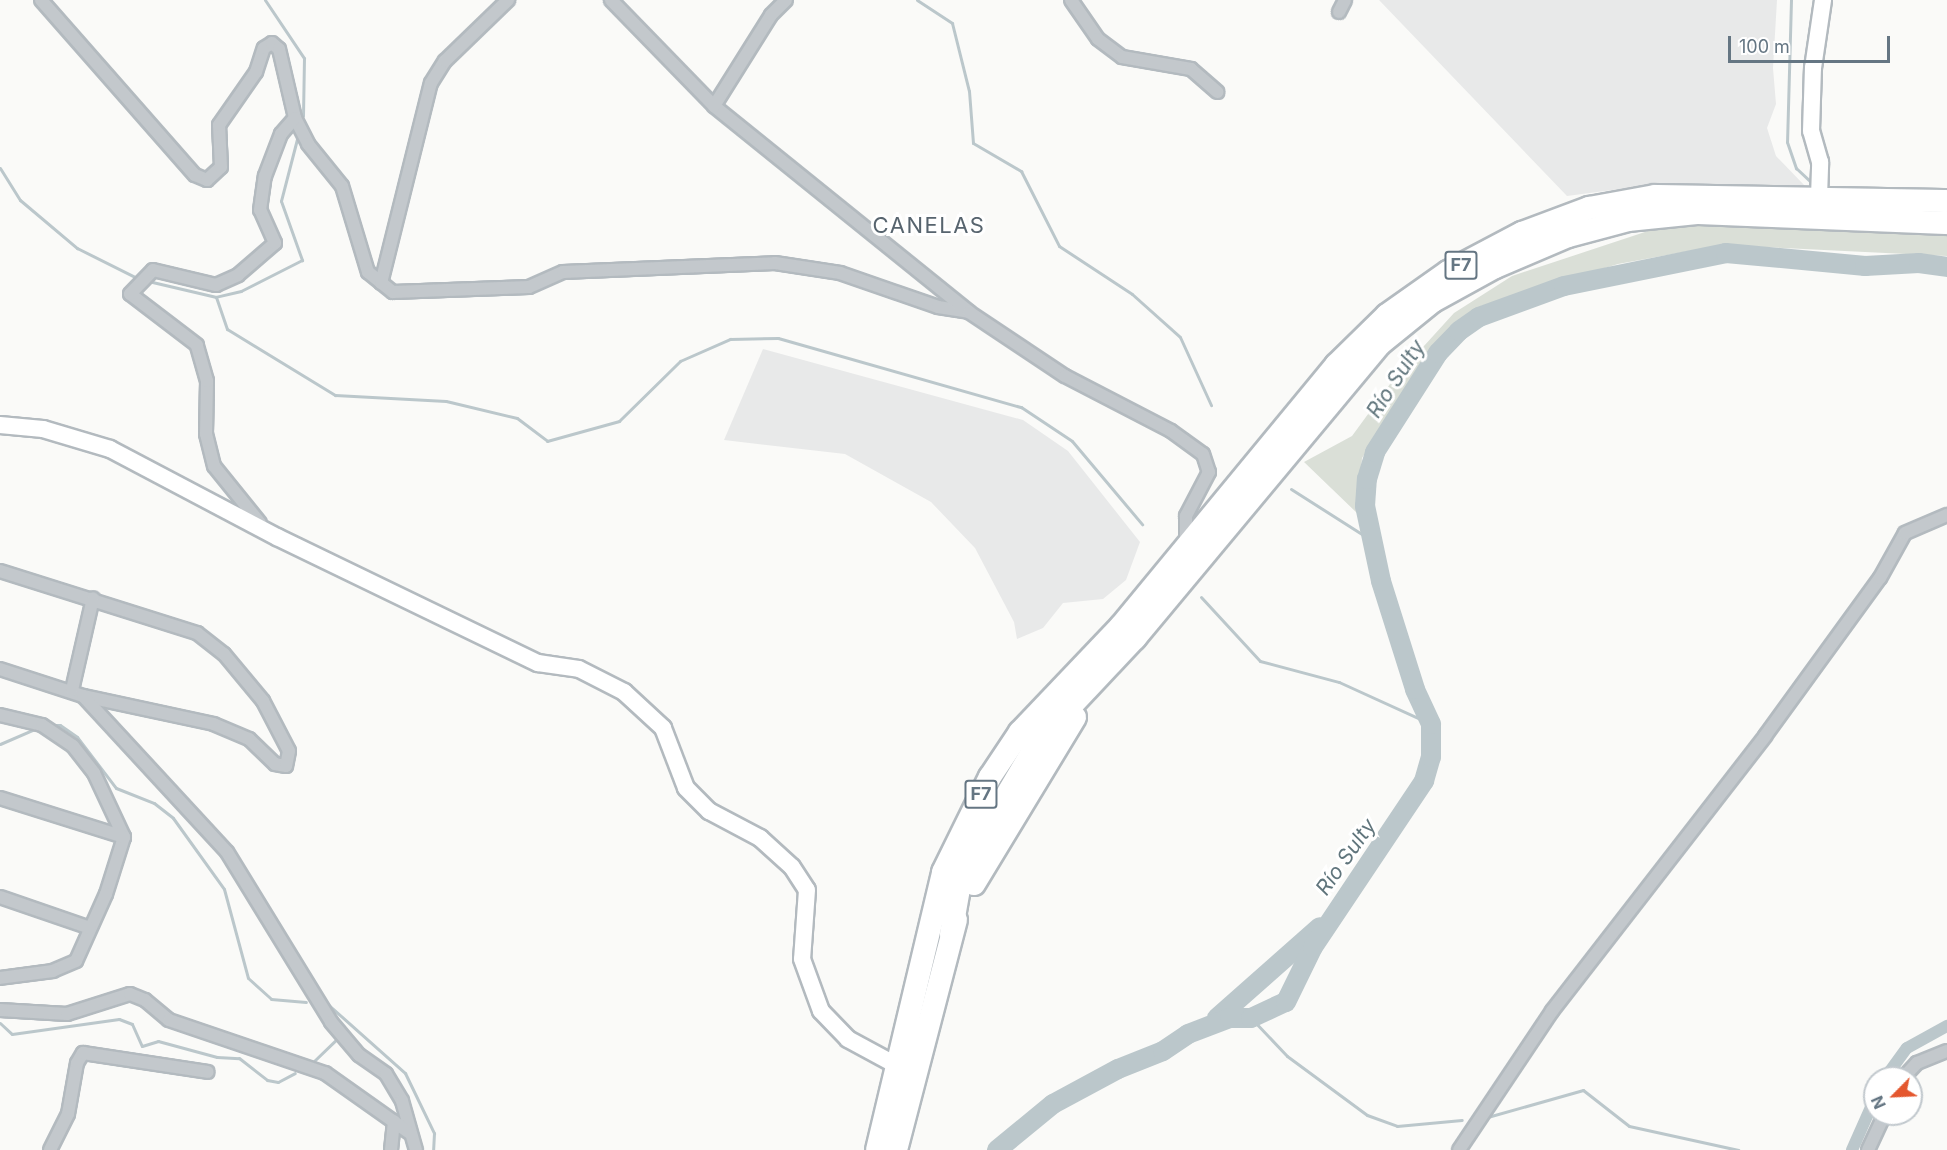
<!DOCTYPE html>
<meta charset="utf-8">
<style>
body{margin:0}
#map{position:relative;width:1947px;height:1150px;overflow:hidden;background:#fafaf8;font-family:Inter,sans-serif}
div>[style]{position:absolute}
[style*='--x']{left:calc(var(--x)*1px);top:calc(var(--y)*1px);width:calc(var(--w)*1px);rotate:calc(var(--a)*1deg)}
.built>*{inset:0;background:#e8e9e9}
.green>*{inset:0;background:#dadfd7}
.stream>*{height:3px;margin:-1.5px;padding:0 1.5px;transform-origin:1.5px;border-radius:1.5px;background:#bbc7cb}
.canal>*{height:12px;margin:-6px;padding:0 6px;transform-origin:6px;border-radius:6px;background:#bbc7cb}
.river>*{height:20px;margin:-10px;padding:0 10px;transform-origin:10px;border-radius:10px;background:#bbc7cb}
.roads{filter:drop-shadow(2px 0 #b3babf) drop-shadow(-2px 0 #b3babf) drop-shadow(0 2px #b3babf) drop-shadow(0 -2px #b3babf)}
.street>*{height:12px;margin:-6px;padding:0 6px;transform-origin:6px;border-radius:6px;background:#c3c8cc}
.secondary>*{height:16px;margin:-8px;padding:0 8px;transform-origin:8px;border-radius:8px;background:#fff}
.highway>*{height:22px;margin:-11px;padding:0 11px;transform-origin:11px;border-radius:11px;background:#fff}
span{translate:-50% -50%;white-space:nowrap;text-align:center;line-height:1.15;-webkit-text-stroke:6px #fff;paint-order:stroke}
.shield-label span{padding:2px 4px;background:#fff;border:2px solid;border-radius:4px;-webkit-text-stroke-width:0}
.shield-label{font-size:18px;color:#657683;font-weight:700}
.water-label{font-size:21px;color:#60757c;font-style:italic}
.quarter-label{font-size:22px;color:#57646e;letter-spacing:1.5px}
.north{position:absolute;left:1863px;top:1066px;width:60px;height:60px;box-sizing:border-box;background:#fff;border:2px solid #c1c8cd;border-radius:50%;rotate:246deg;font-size:16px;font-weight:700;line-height:24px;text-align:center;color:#657683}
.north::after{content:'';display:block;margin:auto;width:21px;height:27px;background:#e4572e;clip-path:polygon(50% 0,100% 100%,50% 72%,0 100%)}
.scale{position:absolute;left:1728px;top:36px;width:162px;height:27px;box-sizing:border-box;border:3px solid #657683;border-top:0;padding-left:8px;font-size:18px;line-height:21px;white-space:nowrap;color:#657683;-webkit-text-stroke:4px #fff;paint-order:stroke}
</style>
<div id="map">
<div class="built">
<div style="clip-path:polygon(1379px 0,1777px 0,1773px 68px,1776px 104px,1767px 128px,1776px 156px,1806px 187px,1665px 183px,1567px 196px)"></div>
<div style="clip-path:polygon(763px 349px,1023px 420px,1068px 451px,1140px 542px,1126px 580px,1103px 599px,1063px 603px,1043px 628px,1017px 639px,1014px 622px,975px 548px,931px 502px,845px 454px,724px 440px)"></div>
</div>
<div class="green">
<div style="clip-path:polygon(1702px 224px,1947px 235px,1947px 256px,1722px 245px,1618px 264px,1481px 306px,1444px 334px,1362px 458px,1358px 514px,1304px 462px,1352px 436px,1393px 380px,1454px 313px,1512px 276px,1657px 228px)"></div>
</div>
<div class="stream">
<div style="--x:265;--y:0;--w:70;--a:56.1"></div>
<div style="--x:304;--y:58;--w:58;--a:91"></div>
<div style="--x:917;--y:0;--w:42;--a:33.3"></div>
<div style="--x:952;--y:23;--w:70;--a:76"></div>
<div style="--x:969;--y:91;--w:52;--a:85.6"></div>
<div style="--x:973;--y:143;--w:56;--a:30.3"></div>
<div style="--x:1021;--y:171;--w:84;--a:63.1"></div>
<div style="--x:1059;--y:246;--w:87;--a:33.3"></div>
<div style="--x:1132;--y:294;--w:64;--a:41.9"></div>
<div style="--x:1180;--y:337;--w:75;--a:65.5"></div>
<div style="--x:1791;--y:0;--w:142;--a:91.6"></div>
<div style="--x:1787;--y:142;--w:28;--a:71"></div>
<div style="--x:1796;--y:168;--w:21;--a:43"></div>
<div style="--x:297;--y:139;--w:64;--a:104.5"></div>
<div style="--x:281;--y:201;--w:63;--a:70.4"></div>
<div style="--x:302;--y:260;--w:68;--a:153.1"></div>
<div style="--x:241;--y:291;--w:26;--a:167"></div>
<div style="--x:216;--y:297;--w:34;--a:71"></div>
<div style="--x:227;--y:329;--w:127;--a:31.4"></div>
<div style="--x:335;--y:395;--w:111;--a:3.1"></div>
<div style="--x:446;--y:401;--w:73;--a:13.5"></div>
<div style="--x:517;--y:418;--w:38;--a:37"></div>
<div style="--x:547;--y:441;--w:75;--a:-15.5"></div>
<div style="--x:619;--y:421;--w:86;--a:-44.5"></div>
<div style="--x:680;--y:361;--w:55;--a:-23.7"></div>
<div style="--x:730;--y:339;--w:48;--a:-1.2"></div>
<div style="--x:778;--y:338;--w:253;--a:15.9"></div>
<div style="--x:1021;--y:407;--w:61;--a:33.7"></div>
<div style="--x:1072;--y:441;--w:109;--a:49.9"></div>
<div style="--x:0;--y:168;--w:38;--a:58"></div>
<div style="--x:20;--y:200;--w:75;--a:40.1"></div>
<div style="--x:77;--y:248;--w:69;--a:26.6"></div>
<div style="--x:148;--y:281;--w:70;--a:13.2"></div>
<div style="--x:1291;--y:489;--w:95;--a:32.5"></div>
<div style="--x:1201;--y:597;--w:87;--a:47.3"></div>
<div style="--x:1260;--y:661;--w:82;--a:14.9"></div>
<div style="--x:1339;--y:682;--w:101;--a:24.5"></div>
<div style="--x:48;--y:725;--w:12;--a:0"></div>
<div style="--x:60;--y:725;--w:21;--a:35"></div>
<div style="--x:77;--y:737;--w:64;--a:52.6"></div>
<div style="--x:116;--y:788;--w:41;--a:21.5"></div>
<div style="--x:154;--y:803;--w:24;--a:38"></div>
<div style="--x:173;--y:818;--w:87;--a:54.3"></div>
<div style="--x:224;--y:889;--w:92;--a:74.9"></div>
<div style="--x:248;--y:978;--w:31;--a:42"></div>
<div style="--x:271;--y:999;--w:35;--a:5"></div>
<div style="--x:0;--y:744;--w:40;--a:-23.4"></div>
<div style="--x:323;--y:1000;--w:110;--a:41.7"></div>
<div style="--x:405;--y:1073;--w:67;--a:64.2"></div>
<div style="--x:434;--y:1133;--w:17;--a:93"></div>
<div style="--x:1251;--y:1018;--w:52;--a:46.5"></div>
<div style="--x:1287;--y:1056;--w:99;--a:36.4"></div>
<div style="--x:1367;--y:1115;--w:32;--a:20"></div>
<div style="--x:1397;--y:1126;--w:65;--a:-5.3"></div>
<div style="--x:0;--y:1023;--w:16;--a:43"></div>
<div style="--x:12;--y:1034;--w:108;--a:-8"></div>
<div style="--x:119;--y:1019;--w:14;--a:21"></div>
<div style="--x:132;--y:1024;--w:24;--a:66"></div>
<div style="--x:142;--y:1046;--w:17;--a:-17"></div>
<div style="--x:158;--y:1041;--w:61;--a:15.2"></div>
<div style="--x:217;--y:1057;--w:22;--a:3"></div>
<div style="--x:239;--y:1058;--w:36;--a:38"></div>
<div style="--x:267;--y:1080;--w:11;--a:10"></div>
<div style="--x:278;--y:1082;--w:19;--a:-28"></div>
<div style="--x:314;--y:1061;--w:29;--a:-44"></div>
<div style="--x:1484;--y:1118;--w:103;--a:-15.8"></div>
<div style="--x:1583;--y:1090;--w:58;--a:38"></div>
<div style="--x:1629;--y:1126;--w:112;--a:12.4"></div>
</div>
<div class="canal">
<div style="--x:1885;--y:1078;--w:37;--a:-54"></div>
<div style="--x:1907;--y:1048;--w:46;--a:-28.8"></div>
<div style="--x:1852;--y:1150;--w:57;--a:-66.1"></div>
</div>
<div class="river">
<div style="--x:1217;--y:1018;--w:137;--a:-41.5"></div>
<div style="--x:997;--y:1150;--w:72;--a:-39.4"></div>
<div style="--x:1053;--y:1104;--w:74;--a:-28.3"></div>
<div style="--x:1118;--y:1069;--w:48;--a:-21.8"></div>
<div style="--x:1163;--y:1051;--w:30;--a:-34"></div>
<div style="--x:1188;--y:1034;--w:45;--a:-20.9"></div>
<div style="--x:1230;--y:1018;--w:21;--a:0"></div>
<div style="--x:1251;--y:1018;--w:38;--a:-25"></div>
<div style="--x:1286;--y:1002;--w:61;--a:-63.9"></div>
<div style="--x:1313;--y:947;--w:200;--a:-56.2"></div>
<div style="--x:1424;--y:781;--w:25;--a:-74"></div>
<div style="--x:1431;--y:757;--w:33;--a:-90"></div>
<div style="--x:1431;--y:724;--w:38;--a:-115"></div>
<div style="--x:1415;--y:689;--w:113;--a:-107.5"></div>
<div style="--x:1381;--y:581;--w:77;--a:-102"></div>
<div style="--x:1365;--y:506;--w:27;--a:-86"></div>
<div style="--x:1367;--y:479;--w:28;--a:-73"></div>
<div style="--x:1375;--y:452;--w:117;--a:-57.5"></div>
<div style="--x:1438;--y:353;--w:30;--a:-46"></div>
<div style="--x:1459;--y:331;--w:24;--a:-35"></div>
<div style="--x:1479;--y:317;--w:90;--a:-20"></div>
<div style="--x:1564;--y:286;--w:165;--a:-11.5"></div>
<div style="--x:1726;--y:253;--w:140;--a:5.3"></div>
<div style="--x:1865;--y:266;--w:54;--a:-3.2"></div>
<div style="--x:1919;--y:263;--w:28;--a:8"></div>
</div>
<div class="roads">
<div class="street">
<div style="--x:41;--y:0;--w:233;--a:48.7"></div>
<div style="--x:195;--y:175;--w:13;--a:23"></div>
<div style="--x:207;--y:180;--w:19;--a:-43"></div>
<div style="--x:221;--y:167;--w:42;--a:-92.7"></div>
<div style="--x:219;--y:125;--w:65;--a:-55.1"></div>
<div style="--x:256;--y:72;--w:25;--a:-72"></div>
<div style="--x:264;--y:48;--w:9;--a:-32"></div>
<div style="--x:272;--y:43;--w:9;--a:41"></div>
<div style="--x:279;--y:49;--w:71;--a:76.9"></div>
<div style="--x:295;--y:118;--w:29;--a:63"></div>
<div style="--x:308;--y:144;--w:54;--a:51"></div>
<div style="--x:342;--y:186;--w:90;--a:73.2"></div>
<div style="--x:368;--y:272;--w:32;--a:39"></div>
<div style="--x:393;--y:292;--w:136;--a:-2.1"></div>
<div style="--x:529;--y:287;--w:37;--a:-24"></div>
<div style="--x:563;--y:272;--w:212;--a:-2.4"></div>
<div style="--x:775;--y:263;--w:66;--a:8.7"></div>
<div style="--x:840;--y:273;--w:104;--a:19.1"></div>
<div style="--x:938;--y:307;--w:31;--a:9"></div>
<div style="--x:611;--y:0;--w:148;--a:45.8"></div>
<div style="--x:714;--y:106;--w:328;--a:38.9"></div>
<div style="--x:969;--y:312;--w:115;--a:33.7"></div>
<div style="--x:1065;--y:376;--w:119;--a:27.4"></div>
<div style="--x:1171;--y:431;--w:39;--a:36"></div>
<div style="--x:1203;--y:454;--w:19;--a:72"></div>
<div style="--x:1209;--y:472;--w:50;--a:117.6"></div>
<div style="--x:1186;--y:516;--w:30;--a:90"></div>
<div style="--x:1071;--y:0;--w:47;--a:55.3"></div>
<div style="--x:1098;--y:39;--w:30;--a:37"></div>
<div style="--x:1122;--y:57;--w:70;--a:9.9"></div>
<div style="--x:1191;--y:69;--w:35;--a:41"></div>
<div style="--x:1339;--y:12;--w:13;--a:-63"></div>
<div style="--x:714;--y:106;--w:107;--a:-57.9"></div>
<div style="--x:771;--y:15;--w:21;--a:-45"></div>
<div style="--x:381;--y:283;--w:206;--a:-76"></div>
<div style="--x:431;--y:83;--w:26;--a:-58"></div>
<div style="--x:445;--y:61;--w:88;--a:-44.1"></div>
<div style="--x:260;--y:523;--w:73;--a:-128.9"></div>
<div style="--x:214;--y:466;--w:33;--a:-104"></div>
<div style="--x:206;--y:434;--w:53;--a:-88.9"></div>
<div style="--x:207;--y:381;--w:37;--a:-106"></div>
<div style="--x:197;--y:345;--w:84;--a:-142.7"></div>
<div style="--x:130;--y:294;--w:33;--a:-46"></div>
<div style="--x:153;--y:270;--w:65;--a:13.4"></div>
<div style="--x:216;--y:285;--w:24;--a:-24"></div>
<div style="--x:238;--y:275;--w:49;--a:-40.9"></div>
<div style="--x:275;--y:243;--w:36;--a:-114"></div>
<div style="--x:260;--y:210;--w:34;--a:-82"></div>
<div style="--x:265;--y:176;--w:45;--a:-69.1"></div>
<div style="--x:281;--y:134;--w:21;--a:-49"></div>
<div style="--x:0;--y:571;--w:207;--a:17.5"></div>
<div style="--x:197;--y:633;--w:34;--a:38"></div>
<div style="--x:224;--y:654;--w:61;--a:50.3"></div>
<div style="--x:263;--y:701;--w:56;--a:62.5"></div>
<div style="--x:289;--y:751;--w:15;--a:101"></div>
<div style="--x:286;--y:766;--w:11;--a:-170"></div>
<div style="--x:275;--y:764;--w:36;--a:-136"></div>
<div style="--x:249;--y:739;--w:38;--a:-157"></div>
<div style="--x:214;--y:724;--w:134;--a:-167.9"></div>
<div style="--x:83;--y:696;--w:87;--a:-162"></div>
<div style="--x:72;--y:690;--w:94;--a:-77.1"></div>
<div style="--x:83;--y:696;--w:212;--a:47.3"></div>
<div style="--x:227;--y:852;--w:199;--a:58.5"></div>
<div style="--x:331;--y:1022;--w:43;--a:49.7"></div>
<div style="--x:359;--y:1055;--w:33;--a:35"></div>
<div style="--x:386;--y:1074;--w:31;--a:59"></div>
<div style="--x:402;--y:1101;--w:51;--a:74.1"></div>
<div style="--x:0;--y:715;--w:43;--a:13.4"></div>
<div style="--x:42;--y:725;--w:37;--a:34"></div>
<div style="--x:73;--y:746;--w:34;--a:52"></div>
<div style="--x:94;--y:773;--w:71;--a:64.9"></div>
<div style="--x:124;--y:837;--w:60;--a:107.5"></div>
<div style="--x:106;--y:894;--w:73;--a:114.1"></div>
<div style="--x:76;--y:961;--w:25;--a:157"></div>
<div style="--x:53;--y:971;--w:53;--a:172.5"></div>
<div style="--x:0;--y:798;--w:130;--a:17.5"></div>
<div style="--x:0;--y:897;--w:95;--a:19"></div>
<div style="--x:0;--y:1010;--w:67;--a:3.4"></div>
<div style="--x:67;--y:1014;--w:66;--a:-17.6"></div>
<div style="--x:130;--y:994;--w:16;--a:22"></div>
<div style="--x:145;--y:1000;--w:31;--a:40"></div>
<div style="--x:169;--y:1020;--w:165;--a:18.8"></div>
<div style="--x:325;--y:1073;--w:105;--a:35.3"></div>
<div style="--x:1903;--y:1078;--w:21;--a:-47"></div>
<div style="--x:1917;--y:1063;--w:32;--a:-22"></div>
<div style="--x:50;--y:1150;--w:40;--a:-63.4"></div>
<div style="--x:68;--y:1114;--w:52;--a:-80"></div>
<div style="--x:77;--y:1063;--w:12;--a:-59"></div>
<div style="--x:83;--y:1053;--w:126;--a:8.6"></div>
<div style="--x:391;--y:1150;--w:29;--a:-84"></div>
<div style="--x:1459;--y:1150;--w:167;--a:-56.2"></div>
<div style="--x:1552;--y:1011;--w:348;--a:-52.2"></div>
<div style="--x:1765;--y:736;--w:195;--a:-54"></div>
<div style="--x:1880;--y:578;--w:51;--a:-60.9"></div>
<div style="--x:1905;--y:533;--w:46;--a:-23.2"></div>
<div style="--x:1868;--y:1150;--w:40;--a:-65"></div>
</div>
<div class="secondary">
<div style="--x:1819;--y:197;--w:35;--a:-88"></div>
<div style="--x:1820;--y:162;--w:32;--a:-106"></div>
<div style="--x:1811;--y:131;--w:63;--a:-88.2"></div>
<div style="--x:1813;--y:68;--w:69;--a:-81.6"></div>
<div style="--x:0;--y:425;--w:43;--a:5.3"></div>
<div style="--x:43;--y:429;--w:70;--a:16.6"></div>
<div style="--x:110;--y:449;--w:189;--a:27.8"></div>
<div style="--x:277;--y:537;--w:290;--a:25.8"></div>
<div style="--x:538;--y:663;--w:41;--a:8.3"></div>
<div style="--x:579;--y:669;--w:51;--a:27.1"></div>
<div style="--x:624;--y:692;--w:53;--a:42.7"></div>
<div style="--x:663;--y:728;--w:64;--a:69"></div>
<div style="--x:686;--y:788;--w:33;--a:45"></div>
<div style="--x:709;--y:811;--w:58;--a:27.9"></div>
<div style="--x:760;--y:838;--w:43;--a:42.2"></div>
<div style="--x:792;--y:867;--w:27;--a:57"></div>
<div style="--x:807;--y:890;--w:69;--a:94.1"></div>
<div style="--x:802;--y:959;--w:55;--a:69.9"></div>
<div style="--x:821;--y:1011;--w:39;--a:46"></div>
<div style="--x:848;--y:1039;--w:57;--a:28.4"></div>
</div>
<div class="highway">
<div style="--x:974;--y:884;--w:195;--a:-58.8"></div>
<div style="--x:951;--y:934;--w:52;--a:-80"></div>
<div style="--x:960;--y:883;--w:42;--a:-65.9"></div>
<div style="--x:977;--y:845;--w:123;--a:-59.3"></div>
<div style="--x:1040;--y:739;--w:139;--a:-46.8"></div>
<div style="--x:1135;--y:638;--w:383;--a:-50.2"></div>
<div style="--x:1380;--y:344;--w:68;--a:-39.1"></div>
<div style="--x:1433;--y:301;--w:71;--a:-28.7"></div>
<div style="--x:1495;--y:267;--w:79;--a:-23"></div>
<div style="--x:1568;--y:236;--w:62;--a:-14.9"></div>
<div style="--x:1628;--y:220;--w:69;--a:-5.8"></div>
<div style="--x:1697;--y:213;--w:250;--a:2.3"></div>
<div style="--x:877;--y:1150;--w:286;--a:-76.6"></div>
<div style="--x:943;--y:872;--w:106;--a:-63.7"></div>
<div style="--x:990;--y:777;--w:54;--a:-56.3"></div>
<div style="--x:1020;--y:732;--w:146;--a:-46.4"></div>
<div style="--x:1121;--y:626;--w:338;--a:-50.5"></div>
<div style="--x:1336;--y:365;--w:71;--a:-44.4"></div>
<div style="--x:1387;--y:315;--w:75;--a:-35.2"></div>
<div style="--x:1448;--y:272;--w:84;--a:-27.8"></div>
<div style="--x:1522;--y:233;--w:72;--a:-20.5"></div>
<div style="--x:1589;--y:208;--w:67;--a:-10.3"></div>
<div style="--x:1655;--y:196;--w:292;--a:1"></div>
<div style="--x:896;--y:1150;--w:238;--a:-75.4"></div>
</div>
</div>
<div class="shield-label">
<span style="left:1461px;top:265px">F7</span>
<span style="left:981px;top:794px">F7</span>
</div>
<div class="water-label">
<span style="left:1396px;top:379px;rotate:-57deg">Río Sulty</span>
<span style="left:1346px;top:857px;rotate:-55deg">Río Sulty</span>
</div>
<div class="quarter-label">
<span style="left:929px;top:226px">CANELAS</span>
</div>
<div class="north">N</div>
<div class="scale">100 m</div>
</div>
